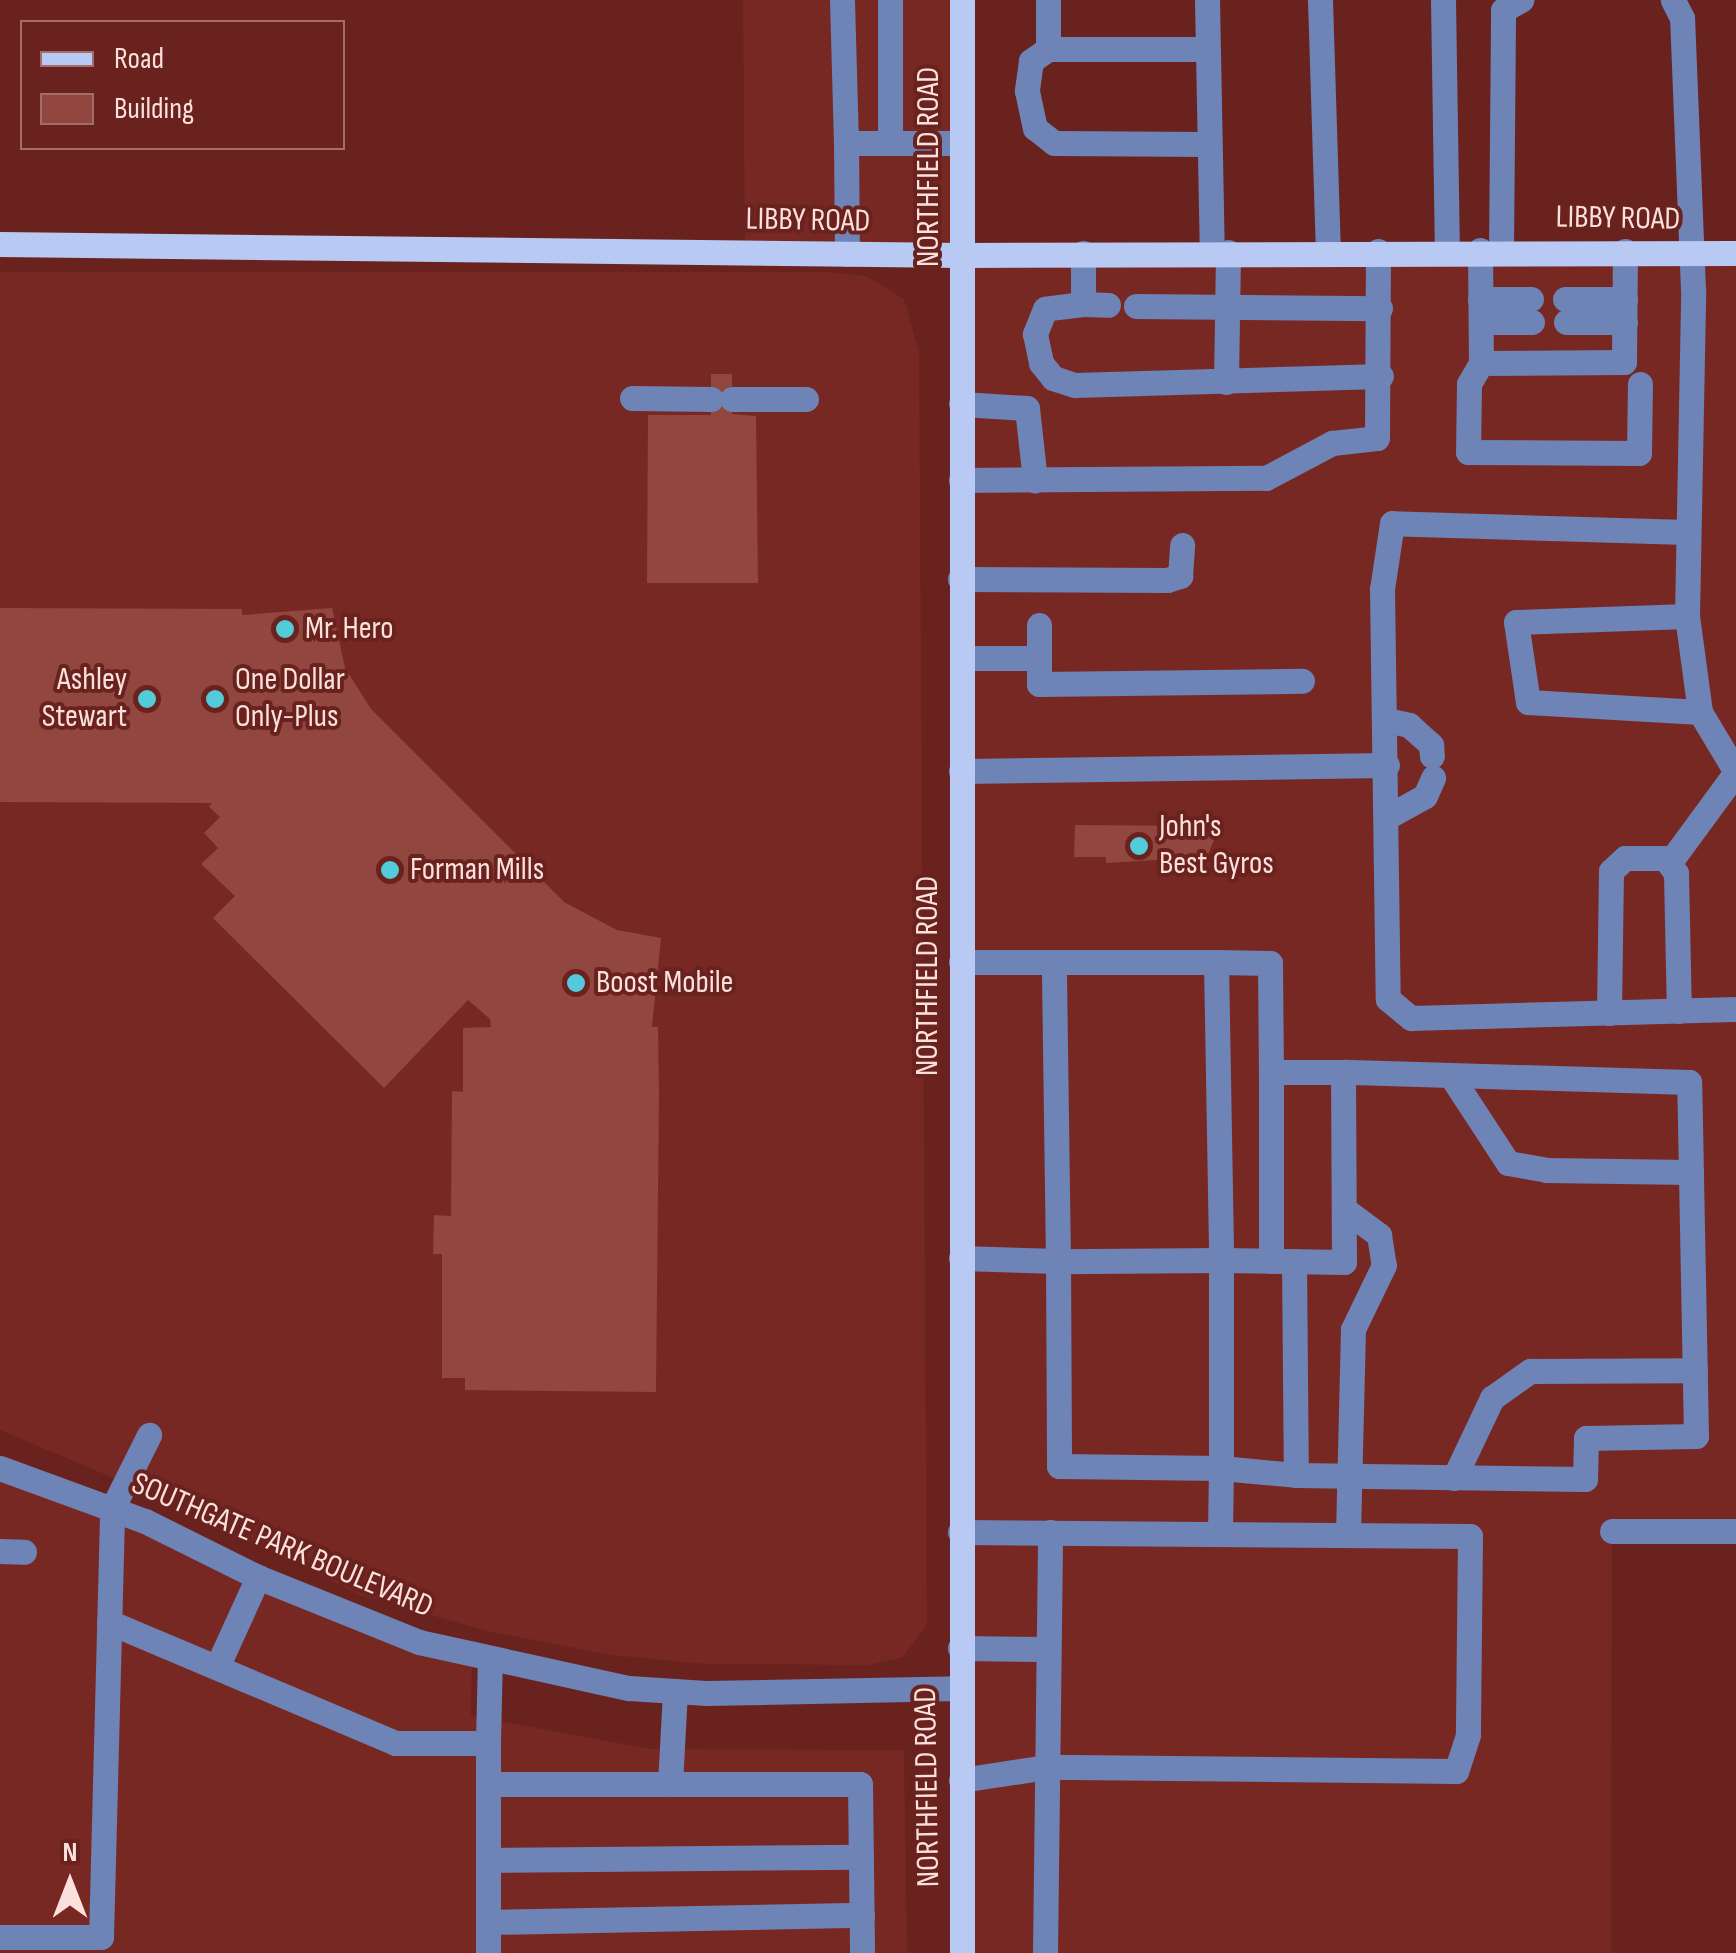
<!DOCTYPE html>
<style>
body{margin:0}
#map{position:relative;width:1736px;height:1953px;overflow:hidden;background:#69221d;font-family:"Sofia Sans Condensed",sans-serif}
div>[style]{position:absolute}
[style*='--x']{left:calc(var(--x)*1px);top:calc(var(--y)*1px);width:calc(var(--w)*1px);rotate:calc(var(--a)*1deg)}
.built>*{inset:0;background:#782823}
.building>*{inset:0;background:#91463f}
.minor>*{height:25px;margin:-12.5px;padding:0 12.5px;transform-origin:12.5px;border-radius:12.5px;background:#6e83b6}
.major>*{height:25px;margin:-12.5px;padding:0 12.5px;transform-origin:12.5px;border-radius:12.5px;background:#b8caf3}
.dots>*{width:28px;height:28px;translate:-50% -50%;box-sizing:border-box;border:5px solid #69221d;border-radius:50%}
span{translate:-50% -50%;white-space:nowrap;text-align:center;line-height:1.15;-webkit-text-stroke:8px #69221d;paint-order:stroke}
.street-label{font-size:32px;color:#fbe0dc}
.poi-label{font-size:32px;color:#fbe0dc}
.left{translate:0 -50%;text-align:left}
.right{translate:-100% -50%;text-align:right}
.legend{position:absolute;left:20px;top:20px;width:325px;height:130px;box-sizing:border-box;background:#69221d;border:2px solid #a36e69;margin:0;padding:12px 18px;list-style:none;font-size:30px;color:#fbe0dc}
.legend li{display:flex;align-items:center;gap:20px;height:50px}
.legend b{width:50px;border:2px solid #a36e69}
.north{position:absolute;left:20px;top:1833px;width:100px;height:100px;-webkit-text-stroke:8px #69221d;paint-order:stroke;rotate:0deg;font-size:28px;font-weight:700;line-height:40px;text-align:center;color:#fbe0dc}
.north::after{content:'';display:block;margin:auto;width:35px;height:45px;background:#fbe0dc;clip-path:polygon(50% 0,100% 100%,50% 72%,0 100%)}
</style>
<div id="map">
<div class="built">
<div style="clip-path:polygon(743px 0,962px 0,962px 254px,1736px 253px,1736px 1531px,1612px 1532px,1611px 1953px,962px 1953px,962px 256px,745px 253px)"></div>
<div style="clip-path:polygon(0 272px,827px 272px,866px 276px,904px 299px,919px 352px,927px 1624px,903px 1657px,869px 1665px,705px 1664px,611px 1655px,487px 1631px,360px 1595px,161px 1498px,0 1430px)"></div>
<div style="clip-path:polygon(0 1468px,472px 1653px,471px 1716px,650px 1749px,904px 1750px,907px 1953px,0 1953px)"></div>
</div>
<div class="building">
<div style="clip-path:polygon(711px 374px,732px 374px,732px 414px,756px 416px,758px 583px,647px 583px,648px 415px,711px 415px)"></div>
<div style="clip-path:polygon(0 608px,242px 609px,242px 615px,332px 608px,345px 668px,371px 709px,564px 902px,617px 930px,661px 938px,652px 1027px,658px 1027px,659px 1094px,656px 1392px,465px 1390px,465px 1378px,442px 1378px,442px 1254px,433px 1254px,434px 1215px,451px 1216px,452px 1091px,463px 1092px,463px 1028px,491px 1027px,490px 1019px,468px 1000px,384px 1088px,213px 918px,235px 896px,201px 864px,218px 848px,204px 833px,220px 817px,209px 807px,212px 803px,0 802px)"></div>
<div style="clip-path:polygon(1075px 825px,1207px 826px,1214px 840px,1207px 857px,1106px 863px,1106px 857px,1074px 857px)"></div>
</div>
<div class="minor">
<div style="--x:842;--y:0;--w:143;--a:88.4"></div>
<div style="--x:846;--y:143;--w:44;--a:0"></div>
<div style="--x:890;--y:143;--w:143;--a:-90"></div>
<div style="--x:1048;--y:0;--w:49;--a:90"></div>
<div style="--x:1207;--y:0;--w:253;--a:88.9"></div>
<div style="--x:1320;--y:0;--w:251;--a:88.2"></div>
<div style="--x:1443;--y:0;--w:250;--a:89.1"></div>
<div style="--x:1207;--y:49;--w:159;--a:180"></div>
<div style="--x:1048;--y:49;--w:21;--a:145"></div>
<div style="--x:1031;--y:61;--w:30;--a:98"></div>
<div style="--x:1027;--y:91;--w:38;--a:78"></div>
<div style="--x:1035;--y:128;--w:24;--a:38"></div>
<div style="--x:1054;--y:143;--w:153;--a:0.4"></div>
<div style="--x:846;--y:143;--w:111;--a:89.5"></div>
<div style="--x:890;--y:143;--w:72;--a:0"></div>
<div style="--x:1480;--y:250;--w:113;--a:89.5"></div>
<div style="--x:1481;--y:363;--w:143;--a:-0.4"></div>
<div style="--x:1624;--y:362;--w:111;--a:-89.5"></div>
<div style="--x:1501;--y:250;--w:240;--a:-89.5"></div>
<div style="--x:1503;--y:10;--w:21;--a:-29"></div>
<div style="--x:1083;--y:253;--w:51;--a:90"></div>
<div style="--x:1083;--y:304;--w:25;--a:2"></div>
<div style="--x:1480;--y:299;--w:51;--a:0"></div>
<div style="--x:1565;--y:299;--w:60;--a:0"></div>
<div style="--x:1083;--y:304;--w:38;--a:173"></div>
<div style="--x:1045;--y:309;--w:27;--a:112"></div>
<div style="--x:1035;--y:334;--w:30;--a:78"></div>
<div style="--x:1041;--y:363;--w:19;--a:51"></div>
<div style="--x:1053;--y:378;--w:23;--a:18"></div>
<div style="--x:1075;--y:385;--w:306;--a:-1.7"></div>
<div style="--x:1136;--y:306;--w:244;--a:0.5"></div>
<div style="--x:1481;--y:322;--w:51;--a:0"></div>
<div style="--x:1566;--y:322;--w:59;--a:0"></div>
<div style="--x:1481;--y:363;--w:24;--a:120"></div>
<div style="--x:1469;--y:384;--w:68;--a:90.8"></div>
<div style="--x:1468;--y:452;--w:171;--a:0.3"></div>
<div style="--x:1639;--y:453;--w:69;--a:-89.2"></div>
<div style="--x:1226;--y:382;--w:130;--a:-89.1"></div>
<div style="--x:632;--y:398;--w:79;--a:0.7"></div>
<div style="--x:732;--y:399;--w:74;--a:0"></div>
<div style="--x:961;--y:404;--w:66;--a:3.5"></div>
<div style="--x:1027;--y:408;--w:73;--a:83.7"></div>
<div style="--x:961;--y:480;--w:305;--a:-0.4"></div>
<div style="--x:1266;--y:478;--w:75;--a:-27.9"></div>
<div style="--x:1332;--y:443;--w:45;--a:-6.3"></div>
<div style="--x:1377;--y:438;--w:187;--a:-89.7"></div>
<div style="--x:1687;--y:532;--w:295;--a:-178.3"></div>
<div style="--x:1392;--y:523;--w:67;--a:98.6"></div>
<div style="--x:1382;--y:589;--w:410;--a:89.2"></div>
<div style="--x:1388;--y:999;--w:30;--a:40"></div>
<div style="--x:1411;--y:1018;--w:325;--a:-1.6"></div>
<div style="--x:960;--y:579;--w:207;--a:0.3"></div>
<div style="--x:1167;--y:580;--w:14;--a:-17"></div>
<div style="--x:1180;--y:576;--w:31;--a:-86"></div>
<div style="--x:1687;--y:616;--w:171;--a:178"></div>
<div style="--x:1516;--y:622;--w:81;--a:81.5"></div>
<div style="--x:1528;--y:702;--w:172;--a:3.3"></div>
<div style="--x:1039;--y:625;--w:59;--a:90"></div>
<div style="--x:1039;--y:684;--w:263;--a:-0.7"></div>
<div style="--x:962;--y:658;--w:77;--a:0"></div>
<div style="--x:1386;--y:720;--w:24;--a:12"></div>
<div style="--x:1409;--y:725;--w:30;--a:42"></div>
<div style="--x:1431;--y:745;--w:11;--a:85"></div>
<div style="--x:961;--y:771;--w:426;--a:-0.8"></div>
<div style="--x:1387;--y:817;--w:43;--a:-28.9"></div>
<div style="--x:1425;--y:796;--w:20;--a:-66"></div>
<div style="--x:1670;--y:862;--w:112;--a:-53.7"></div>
<div style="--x:1736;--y:772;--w:70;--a:-121"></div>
<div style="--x:1700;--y:712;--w:97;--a:-97.7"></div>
<div style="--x:1687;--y:616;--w:326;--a:-88.9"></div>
<div style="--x:1693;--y:290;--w:272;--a:-92.3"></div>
<div style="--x:1682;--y:18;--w:20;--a:-117"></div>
<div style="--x:961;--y:962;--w:255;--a:0"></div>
<div style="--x:1216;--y:962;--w:298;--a:89"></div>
<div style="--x:1221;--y:1260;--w:163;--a:179.6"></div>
<div style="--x:1058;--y:1261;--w:299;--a:-90.8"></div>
<div style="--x:1216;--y:962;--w:54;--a:1.1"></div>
<div style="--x:1270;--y:963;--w:109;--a:89.5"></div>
<div style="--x:1271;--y:1072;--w:72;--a:0"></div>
<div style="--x:1609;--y:1013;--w:142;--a:-89.2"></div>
<div style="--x:1611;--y:871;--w:19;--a:-43"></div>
<div style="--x:1625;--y:858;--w:40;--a:0"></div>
<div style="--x:1665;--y:858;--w:19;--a:54"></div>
<div style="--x:1676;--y:873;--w:138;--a:88.8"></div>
<div style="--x:1451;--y:1076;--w:104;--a:56.8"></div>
<div style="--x:1508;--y:1163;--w:39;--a:10"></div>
<div style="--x:1546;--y:1170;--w:145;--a:0.8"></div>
<div style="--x:1344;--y:1209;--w:44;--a:36.6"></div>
<div style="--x:1379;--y:1235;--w:30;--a:81"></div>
<div style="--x:1384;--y:1265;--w:71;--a:115.8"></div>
<div style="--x:1353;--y:1329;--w:206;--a:91.4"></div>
<div style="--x:961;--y:1258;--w:97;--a:1.8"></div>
<div style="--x:1058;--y:1261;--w:205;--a:89.7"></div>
<div style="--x:1059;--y:1466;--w:162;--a:0.7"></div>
<div style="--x:1221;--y:1468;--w:75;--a:5.3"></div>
<div style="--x:1296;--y:1475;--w:289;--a:0.8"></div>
<div style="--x:1585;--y:1479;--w:41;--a:-88.6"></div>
<div style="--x:1586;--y:1438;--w:110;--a:-1"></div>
<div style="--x:1696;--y:1436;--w:354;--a:-91.1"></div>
<div style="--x:1689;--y:1082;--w:346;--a:-178.3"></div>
<div style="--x:1343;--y:1072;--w:190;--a:89.7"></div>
<div style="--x:1344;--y:1262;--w:123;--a:-179.1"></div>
<div style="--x:1221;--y:1260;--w:208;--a:90"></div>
<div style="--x:1221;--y:1468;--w:63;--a:90.9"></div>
<div style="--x:1271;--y:1261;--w:189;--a:-90"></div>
<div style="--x:1294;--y:1261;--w:214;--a:89.5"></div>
<div style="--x:0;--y:1468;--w:154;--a:20.1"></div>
<div style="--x:145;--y:1521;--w:126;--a:26.4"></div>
<div style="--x:258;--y:1577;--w:174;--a:22"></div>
<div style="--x:419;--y:1642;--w:215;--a:12.4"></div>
<div style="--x:629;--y:1688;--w:77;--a:3.7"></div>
<div style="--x:706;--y:1693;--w:254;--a:-1.1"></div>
<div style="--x:1454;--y:1478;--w:89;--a:-64.6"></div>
<div style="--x:1492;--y:1398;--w:47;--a:-35.4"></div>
<div style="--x:1530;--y:1371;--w:165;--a:-0.3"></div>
<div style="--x:1612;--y:1531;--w:124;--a:0"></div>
<div style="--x:960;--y:1532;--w:510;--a:0.45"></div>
<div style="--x:1470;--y:1536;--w:199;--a:90.6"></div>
<div style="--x:1468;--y:1735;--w:38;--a:108"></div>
<div style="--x:1456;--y:1771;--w:409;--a:-179.4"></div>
<div style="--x:1047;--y:1767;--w:87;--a:171.4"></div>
<div style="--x:0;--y:1551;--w:24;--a:2"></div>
<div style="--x:109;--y:1622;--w:311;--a:22.9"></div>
<div style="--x:395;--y:1743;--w:93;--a:0"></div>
<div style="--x:488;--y:1743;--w:85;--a:-88.7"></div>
<div style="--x:960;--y:1648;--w:88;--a:0.7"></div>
<div style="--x:217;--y:1667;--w:99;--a:-65.5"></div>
<div style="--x:488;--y:1784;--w:372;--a:0"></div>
<div style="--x:860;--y:1784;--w:169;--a:89.3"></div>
<div style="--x:670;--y:1784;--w:93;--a:-86.9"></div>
<div style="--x:488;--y:1860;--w:373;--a:-0.5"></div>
<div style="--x:488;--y:1922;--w:374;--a:-1.1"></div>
<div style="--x:0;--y:1937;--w:101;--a:0"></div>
<div style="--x:101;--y:1937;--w:428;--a:-88.5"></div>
<div style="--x:112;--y:1509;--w:83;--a:-63.4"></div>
<div style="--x:488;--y:1953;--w:210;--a:-90"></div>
<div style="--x:1045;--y:1953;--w:421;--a:-89.3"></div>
</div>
<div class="major">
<div style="--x:962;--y:0;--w:1953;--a:90"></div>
<div style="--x:0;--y:244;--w:962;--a:0.66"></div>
<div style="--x:962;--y:255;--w:774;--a:-0.15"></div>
</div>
<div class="dots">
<div style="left:285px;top:629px;background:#53cbda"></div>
<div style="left:147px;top:699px;background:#53cbda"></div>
<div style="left:215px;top:699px;background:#53cbda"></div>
<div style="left:1139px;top:846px;background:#53cbda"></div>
<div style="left:390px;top:870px;background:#53cbda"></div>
<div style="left:576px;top:983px;background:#53cbda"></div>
</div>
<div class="street-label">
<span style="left:929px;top:167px;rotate:-90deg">NORTHFIELD ROAD</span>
<span style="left:1618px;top:219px;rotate:1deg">LIBBY ROAD</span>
<span style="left:808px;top:221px;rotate:1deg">LIBBY ROAD</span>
<span style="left:928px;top:976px;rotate:-90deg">NORTHFIELD ROAD</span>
<span style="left:282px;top:1546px;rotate:23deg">SOUTHGATE PARK BOULEVARD</span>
<span style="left:928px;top:1787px;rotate:-91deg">NORTHFIELD ROAD</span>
</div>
<div class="poi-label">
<span class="left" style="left:305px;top:629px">Mr. Hero</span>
<span class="right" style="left:127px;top:699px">Ashley<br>Stewart</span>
<span class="left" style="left:235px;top:699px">One Dollar<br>Only-Plus</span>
<span class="left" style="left:1159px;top:846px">John's<br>Best Gyros</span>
<span class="left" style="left:410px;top:870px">Forman Mills</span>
<span class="left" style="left:596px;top:983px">Boost Mobile</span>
</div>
<ul class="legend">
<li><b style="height:12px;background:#b8caf3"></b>Road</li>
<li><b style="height:28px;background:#91463f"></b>Building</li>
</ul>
<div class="north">N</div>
</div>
